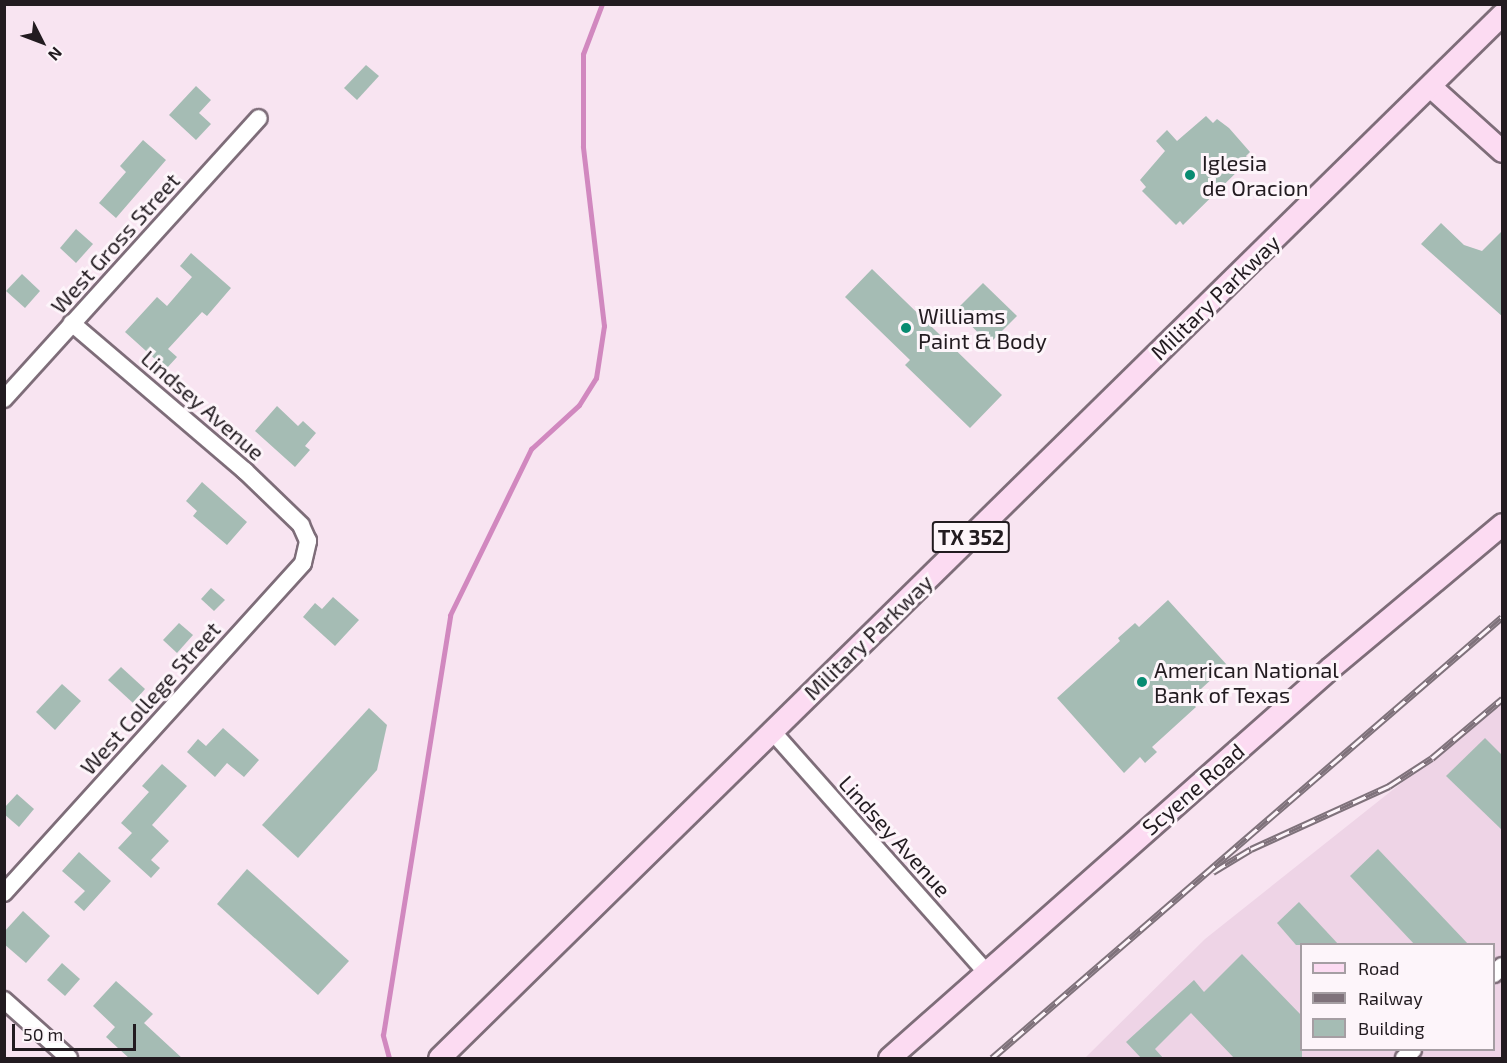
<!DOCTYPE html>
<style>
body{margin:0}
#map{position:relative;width:1507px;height:1063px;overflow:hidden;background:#f8e4f1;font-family:"Exo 2",sans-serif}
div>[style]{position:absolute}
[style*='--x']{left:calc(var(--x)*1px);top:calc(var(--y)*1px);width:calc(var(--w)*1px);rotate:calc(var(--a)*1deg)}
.built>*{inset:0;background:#eed4e6}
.stream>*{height:5px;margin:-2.5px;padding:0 2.5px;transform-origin:2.5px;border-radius:2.5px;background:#d188bf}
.building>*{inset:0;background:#a5bcb4}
.roads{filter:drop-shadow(2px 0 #7e6d79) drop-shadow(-2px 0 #7e6d79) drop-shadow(0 2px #7e6d79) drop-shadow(0 -2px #7e6d79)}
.minor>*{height:16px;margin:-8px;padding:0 8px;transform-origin:8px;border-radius:8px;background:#fff}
.major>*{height:21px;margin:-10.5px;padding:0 10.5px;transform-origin:10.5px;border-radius:10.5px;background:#fcdbf2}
.rail>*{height:7px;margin-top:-3.5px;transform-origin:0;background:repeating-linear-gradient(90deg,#fdf5fa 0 14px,#7f727b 0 28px);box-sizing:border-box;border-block:2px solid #7f727b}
.dots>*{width:16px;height:16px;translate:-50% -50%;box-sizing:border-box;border:3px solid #fdf5fa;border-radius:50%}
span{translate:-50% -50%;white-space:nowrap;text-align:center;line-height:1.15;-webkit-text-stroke:6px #fdf5fa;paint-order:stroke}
.shield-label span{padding:2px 4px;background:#fdf5fa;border:2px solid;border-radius:4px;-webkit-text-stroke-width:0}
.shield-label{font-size:21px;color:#221b20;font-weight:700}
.poi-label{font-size:22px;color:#221b20}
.left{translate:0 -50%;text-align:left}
.street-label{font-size:22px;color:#221b20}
.frame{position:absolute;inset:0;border:6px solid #221b20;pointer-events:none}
.legend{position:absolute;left:1300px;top:943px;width:195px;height:108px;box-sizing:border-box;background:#fdf5fa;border:2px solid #a59ea3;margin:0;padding:8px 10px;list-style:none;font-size:18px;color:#221b20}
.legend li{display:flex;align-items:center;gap:12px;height:30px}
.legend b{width:30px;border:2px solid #a59ea3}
.north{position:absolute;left:12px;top:12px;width:60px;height:60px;-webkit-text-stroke:4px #fdf5fa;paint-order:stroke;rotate:132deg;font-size:16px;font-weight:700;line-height:24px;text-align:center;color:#221b20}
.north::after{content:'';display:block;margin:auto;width:21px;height:27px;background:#221b20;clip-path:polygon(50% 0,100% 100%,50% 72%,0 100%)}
.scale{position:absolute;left:12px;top:1024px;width:124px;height:27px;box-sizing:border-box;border:3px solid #221b20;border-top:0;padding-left:8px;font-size:18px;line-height:21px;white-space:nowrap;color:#221b20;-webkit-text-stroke:4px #fdf5fa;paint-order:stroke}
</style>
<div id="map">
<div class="built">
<div style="clip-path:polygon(evenodd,1502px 703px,1502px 1058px,1085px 1058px,1205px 939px,1502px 703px,1302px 944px,1494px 944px,1494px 1050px,1302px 1050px,1302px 944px)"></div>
</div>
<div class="stream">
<div style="--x:389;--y:1058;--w:24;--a:-105"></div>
<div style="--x:383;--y:1035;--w:425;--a:-80.9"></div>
<div style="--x:450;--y:615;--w:185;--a:-64"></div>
<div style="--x:531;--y:449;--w:65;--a:-42.5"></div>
<div style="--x:579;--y:405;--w:32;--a:-58"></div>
<div style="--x:596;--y:378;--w:53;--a:-81.3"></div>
<div style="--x:604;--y:326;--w:181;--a:-96.7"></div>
<div style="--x:583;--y:146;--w:92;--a:-90"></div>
<div style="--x:583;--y:54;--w:53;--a:-69.2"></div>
</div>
<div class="building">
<div style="clip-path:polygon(366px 65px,379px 76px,357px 100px,344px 88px)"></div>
<div style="clip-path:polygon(196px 86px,211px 100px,199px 113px,211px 124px,196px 140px,169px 115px)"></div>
<div style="clip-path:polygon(1206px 116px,1213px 123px,1217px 119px,1229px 128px,1250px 152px,1246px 156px,1249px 160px,1183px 225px,1180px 221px,1176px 225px,1142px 191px,1146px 187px,1140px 180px,1165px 151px,1156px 141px,1167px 130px,1177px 141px)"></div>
<div style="clip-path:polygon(143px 140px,166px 160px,116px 218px,99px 203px,126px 172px,120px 166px)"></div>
<div style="clip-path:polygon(1441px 223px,1464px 245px,1482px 251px,1503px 230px,1503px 317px,1421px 244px)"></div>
<div style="clip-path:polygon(76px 229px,93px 244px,76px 263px,60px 248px)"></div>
<div style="clip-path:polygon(191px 253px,231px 288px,207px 316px,202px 312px,168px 349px,177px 357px,166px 369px,125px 332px,157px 297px,167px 306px,192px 277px,180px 266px)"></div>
<div style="clip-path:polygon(872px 269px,1002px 395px,970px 428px,905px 365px,910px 360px,845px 297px)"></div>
<div style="clip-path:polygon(22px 274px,40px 291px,25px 308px,6px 291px)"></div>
<div style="clip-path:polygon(983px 283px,1017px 316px,989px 344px,956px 310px)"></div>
<div style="clip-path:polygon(277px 406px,298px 426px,303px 421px,316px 433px,305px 446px,310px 450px,295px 467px,255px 431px)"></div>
<div style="clip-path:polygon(202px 482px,247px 522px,227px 545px,193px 516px,197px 511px,186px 501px)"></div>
<div style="clip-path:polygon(211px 588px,225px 600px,214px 611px,201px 599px)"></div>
<div style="clip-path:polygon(333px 597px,359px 620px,335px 646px,303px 617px,315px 603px,322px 609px)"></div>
<div style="clip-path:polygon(1168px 600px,1227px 665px,1189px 700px,1196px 707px,1152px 747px,1157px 752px,1145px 763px,1140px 757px,1124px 773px,1057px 698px,1120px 641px,1118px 638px,1135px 623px,1139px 627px)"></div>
<div style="clip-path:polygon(179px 623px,193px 635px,177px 653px,163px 640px)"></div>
<div style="clip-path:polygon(121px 667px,145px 689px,133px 703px,108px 680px)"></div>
<div style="clip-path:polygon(62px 684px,81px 701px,55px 730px,36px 712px)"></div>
<div style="clip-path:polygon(369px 708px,387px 725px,377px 770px,298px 858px,262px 825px)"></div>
<div style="clip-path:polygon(223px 728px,259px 760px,244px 777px,227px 763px,215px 777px,187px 752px,198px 739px,206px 746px)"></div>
<div style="clip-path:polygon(1485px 738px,1503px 756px,1503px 831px,1446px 776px)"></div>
<div style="clip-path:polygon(162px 764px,187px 786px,152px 825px,169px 841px,151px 860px,160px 868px,151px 878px,118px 848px,132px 833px,121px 823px,149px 792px,142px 786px)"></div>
<div style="clip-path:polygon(17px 794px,34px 809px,19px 827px,4px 814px,4px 808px)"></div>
<div style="clip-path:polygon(1378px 849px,1469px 945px,1415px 945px,1350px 876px)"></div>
<div style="clip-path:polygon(79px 852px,111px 881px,84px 911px,74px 902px,85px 891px,62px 871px)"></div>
<div style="clip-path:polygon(247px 869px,349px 961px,318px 995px,217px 904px)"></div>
<div style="clip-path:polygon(1299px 902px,1339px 945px,1296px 945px,1277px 923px)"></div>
<div style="clip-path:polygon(23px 911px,50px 936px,26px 963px,4px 944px,4px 932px)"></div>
<div style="clip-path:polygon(1242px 954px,1302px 1016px,1302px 1059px,1235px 1059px,1191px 1013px,1155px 1049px,1164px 1059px,1142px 1059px,1126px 1042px,1194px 980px,1204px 992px)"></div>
<div style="clip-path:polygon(62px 963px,80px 979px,65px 996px,47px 980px)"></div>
<div style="clip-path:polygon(116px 981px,153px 1014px,144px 1023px,183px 1059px,130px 1059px,106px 1037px,115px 1027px,93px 1006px)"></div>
</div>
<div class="roads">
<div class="minor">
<div style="--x:4;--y:399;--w:379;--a:-47.8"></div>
<div style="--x:772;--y:731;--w:321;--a:48.4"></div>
<div style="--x:4;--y:893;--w:445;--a:-47.8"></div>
<div style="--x:303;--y:563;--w:23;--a:-77"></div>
<div style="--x:308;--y:541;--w:17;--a:-114"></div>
<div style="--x:301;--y:525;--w:78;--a:-136"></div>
<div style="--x:245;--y:471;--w:228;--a:-139.5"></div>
<div style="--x:1494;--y:974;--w:11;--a:-45"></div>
<div style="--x:4;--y:1000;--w:87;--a:41.7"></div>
<div style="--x:1404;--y:1058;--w:12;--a:-42"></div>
</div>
<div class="major">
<div style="--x:1430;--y:86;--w:97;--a:42.1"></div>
<div style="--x:439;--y:1058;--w:1490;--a:-44.48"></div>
<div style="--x:889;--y:1058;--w:589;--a:-41.49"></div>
<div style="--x:1330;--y:668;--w:224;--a:-39.9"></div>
</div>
</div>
<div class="rail">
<div style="--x:1213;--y:872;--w:44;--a:-31.2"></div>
<div style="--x:1251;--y:849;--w:152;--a:-24.5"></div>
<div style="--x:1389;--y:786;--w:51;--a:-33.1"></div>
<div style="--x:1432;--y:758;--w:92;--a:-40.1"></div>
<div style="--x:992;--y:1058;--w:674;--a:-40.85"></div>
</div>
<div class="dots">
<div style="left:1190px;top:175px;background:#078b71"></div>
<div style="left:906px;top:328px;background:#078b71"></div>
<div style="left:1142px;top:682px;background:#078b71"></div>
</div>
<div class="shield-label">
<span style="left:971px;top:537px">TX 352</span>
</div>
<div class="poi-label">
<span class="left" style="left:1202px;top:175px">Iglesia<br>de Oracion</span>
<span class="left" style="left:918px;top:328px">Williams<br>Paint &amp; Body</span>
<span class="left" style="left:1154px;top:682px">American National<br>Bank of Texas</span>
</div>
<div class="street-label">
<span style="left:115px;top:243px;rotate:-48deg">West Gross Street</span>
<span style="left:1215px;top:297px;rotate:-44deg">Military Parkway</span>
<span style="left:203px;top:405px;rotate:41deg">Lindsey Avenue</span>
<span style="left:868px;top:637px;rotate:-44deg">Military Parkway</span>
<span style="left:150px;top:698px;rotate:-48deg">West College Street</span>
<span style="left:1193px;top:789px;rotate:-41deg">Scyene Road</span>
<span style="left:895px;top:836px;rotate:48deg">Lindsey Avenue</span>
</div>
<div class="frame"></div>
<ul class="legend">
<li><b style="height:8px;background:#fcdbf2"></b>Road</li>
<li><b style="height:8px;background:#7f727b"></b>Railway</li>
<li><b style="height:16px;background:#a5bcb4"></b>Building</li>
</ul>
<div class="north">N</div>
<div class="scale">50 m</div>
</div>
